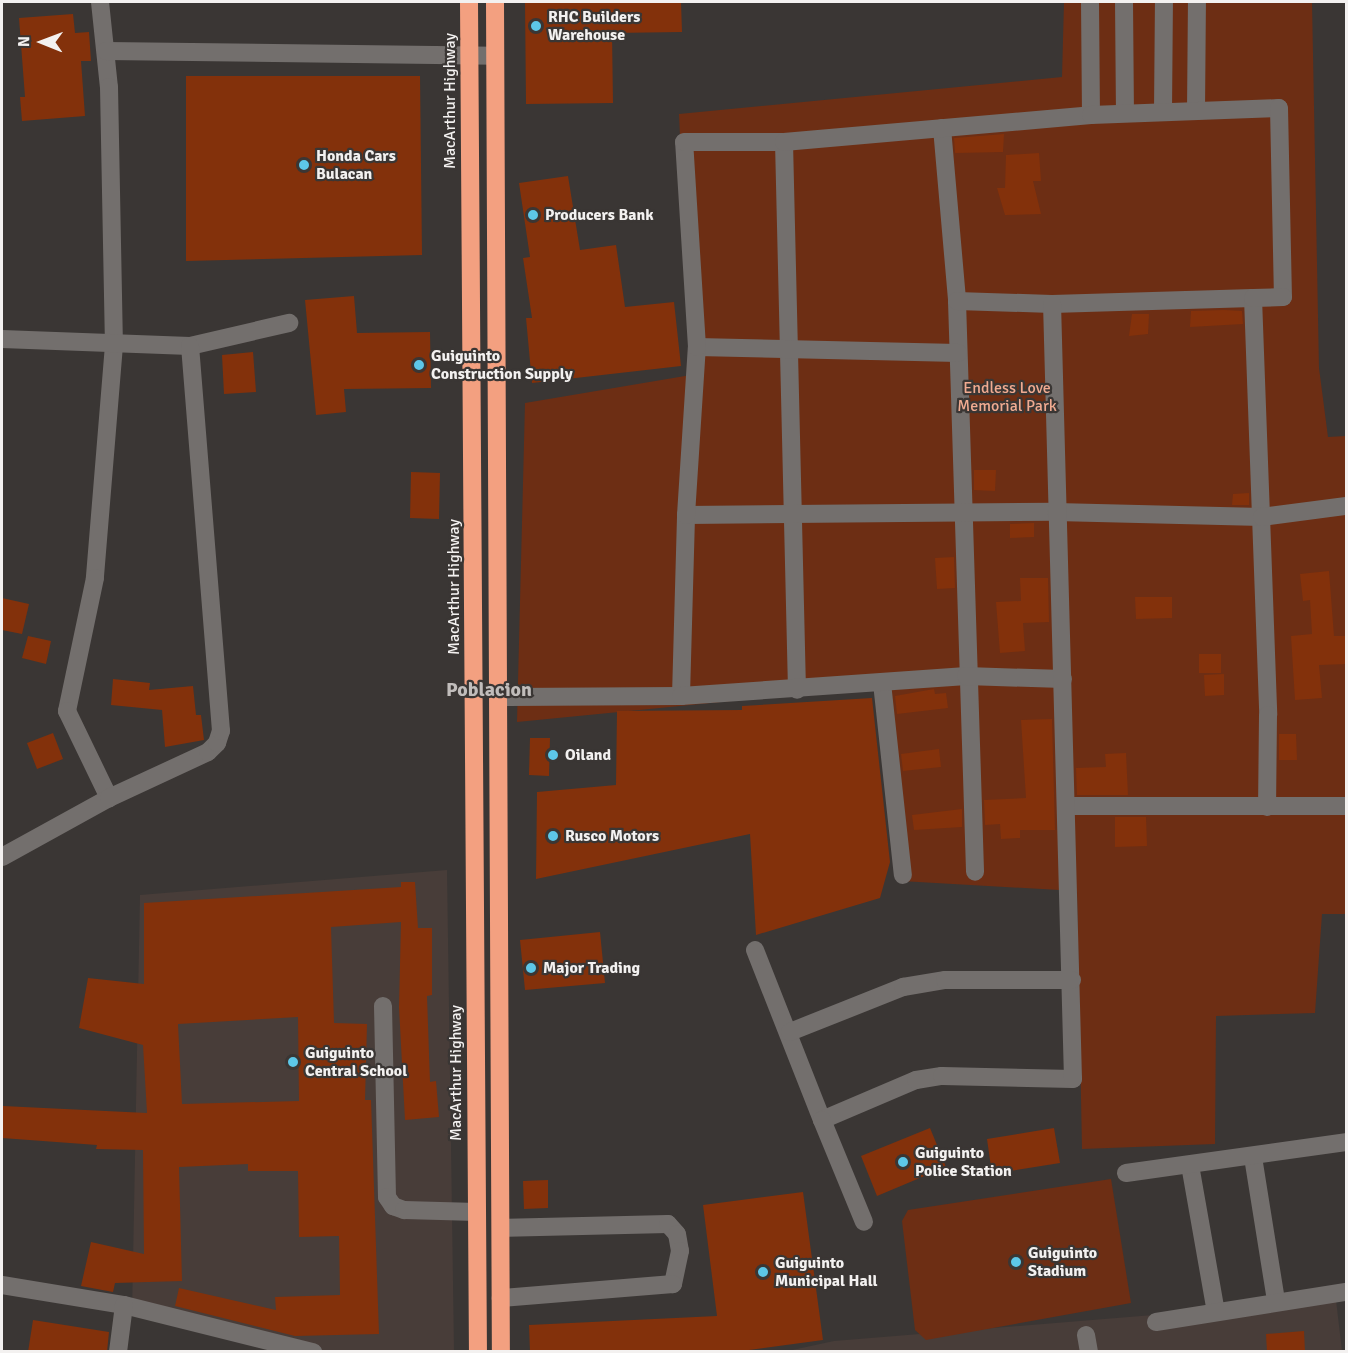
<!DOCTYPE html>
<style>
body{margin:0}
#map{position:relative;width:1348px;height:1353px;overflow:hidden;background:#3a3634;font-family:Signika,sans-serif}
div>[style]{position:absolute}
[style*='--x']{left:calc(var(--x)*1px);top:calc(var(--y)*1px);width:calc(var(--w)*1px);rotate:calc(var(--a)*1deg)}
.built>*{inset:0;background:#483d39}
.green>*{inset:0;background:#6d2e14}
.building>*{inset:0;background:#83310b}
.minor>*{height:18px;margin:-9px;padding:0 9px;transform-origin:9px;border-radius:9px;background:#736f6d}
.highway>*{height:18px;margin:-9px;padding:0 9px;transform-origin:9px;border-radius:9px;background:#f3a080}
.dots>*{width:16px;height:16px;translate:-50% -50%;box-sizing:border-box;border:3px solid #3a3634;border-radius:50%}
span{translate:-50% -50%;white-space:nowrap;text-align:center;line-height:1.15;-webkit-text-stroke:4.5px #3a3634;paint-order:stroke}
.poi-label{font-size:16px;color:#f3f1f0;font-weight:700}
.left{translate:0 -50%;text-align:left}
.street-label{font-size:16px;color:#f3f1f0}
.park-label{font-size:16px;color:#f1ab91}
.quarter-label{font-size:20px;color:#c1bdbb;font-weight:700}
.frame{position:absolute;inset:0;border:3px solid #f3f1f0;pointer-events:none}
.north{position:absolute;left:12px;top:12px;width:60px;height:60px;-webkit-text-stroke:4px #3a3634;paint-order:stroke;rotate:271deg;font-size:16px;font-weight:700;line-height:24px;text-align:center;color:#f3f1f0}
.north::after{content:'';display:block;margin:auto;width:21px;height:27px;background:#f3f1f0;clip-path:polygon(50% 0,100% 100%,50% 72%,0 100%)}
</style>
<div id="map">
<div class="built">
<div style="clip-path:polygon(447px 870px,454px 1351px,318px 1351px,132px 1315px,140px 895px)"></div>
<div style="clip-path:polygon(1336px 1300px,1342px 1351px,783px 1352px,834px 1341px)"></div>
</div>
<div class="green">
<div style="clip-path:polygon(1064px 2px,1312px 2px,1319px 368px,1328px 437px,1346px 436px,1346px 914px,1322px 914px,1315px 1013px,1216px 1016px,1215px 1144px,1082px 1149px,1077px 891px,901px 881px,884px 686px,517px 722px,525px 403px,691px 375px,679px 114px,1062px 77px)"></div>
<div style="clip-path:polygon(1111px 1179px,1131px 1303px,926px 1340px,915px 1330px,902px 1221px,908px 1210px)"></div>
</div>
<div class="building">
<div style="clip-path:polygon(525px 2px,681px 2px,682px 32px,612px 33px,613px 103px,526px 104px)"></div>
<div style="clip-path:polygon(73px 14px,75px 33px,89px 32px,91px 61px,81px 61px,85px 116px,22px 121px,20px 97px,25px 97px,19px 18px)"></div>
<div style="clip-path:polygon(186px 76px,420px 76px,422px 255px,186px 261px)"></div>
<div style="clip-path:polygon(1004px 134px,1003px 152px,955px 153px,954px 138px)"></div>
<div style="clip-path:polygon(1039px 153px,1041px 181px,1033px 181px,1041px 214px,1005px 215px,997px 188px,1005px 188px,1006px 155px)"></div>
<div style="clip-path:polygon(568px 176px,580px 250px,616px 245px,625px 307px,674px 302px,681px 366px,532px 383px,526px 318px,532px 318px,523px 258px,530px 257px,519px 183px)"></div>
<div style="clip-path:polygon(354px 296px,357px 333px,430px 332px,431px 388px,344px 389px,346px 412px,316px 415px,305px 300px)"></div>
<div style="clip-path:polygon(1224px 310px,1242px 311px,1243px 324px,1190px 327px,1191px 311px)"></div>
<div style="clip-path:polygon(1132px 314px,1149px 314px,1148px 334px,1129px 336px)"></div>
<div style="clip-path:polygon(253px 352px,256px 392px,224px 394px,222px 355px)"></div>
<div style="clip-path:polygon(974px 470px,996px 470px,995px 491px,974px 490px)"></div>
<div style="clip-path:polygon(411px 472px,440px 473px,439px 519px,410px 518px)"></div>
<div style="clip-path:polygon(1249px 493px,1249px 505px,1232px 505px,1233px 494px)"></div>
<div style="clip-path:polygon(1034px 523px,1034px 537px,1010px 538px,1010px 524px)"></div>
<div style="clip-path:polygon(954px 557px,955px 588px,937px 589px,935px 558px)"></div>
<div style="clip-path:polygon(1329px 571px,1334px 636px,1347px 636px,1347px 664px,1319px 665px,1322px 698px,1295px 700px,1291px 636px,1312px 634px,1310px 600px,1303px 601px,1300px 574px)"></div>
<div style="clip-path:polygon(1020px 578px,1048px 578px,1049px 622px,1023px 623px,1025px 651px,1000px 653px,996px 602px,1021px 601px)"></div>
<div style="clip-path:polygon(1135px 597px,1172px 597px,1172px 618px,1136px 619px)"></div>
<div style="clip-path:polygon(2px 598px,29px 604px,22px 634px,2px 630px)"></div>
<div style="clip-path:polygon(28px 636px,51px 641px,46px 664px,22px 658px)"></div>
<div style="clip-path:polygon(1199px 654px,1221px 654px,1221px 673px,1199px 673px)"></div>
<div style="clip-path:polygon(1224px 674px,1224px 695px,1205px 696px,1204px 675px)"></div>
<div style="clip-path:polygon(113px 679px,150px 683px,149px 690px,193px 686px,196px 715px,201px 715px,204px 740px,165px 747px,162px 710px,111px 705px)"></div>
<div style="clip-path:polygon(934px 689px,935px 694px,946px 693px,948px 708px,897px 714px,895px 696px)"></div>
<div style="clip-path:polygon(872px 698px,890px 862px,880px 898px,756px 935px,750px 834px,536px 879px,537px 792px,616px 785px,617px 711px,742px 710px,742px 706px)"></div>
<div style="clip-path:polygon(1052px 719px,1055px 830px,1020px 830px,1020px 838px,1001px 839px,1000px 824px,985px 825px,984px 800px,1026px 798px,1021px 720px)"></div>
<div style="clip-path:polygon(53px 733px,63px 759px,37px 769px,27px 743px)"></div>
<div style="clip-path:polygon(1279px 734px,1296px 734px,1297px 760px,1279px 760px)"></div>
<div style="clip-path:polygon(530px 738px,550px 738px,549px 776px,529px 775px)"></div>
<div style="clip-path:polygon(939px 749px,941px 767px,903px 771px,901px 754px)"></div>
<div style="clip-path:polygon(1126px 753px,1128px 795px,1077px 795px,1076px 768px,1106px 767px,1105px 754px)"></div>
<div style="clip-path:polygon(962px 809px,962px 827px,914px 830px,912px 815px)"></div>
<div style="clip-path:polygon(1115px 817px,1146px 817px,1147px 846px,1115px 847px)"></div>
<div style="clip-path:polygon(evenodd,401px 882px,415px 882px,418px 928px,432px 928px,432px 995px,427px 996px,430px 1082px,436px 1081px,439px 1117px,405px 1120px,399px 1007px,401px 922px,331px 927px,334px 1023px,367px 1024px,365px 1100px,371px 1100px,379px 1334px,295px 1336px,175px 1306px,179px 1288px,276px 1310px,275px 1297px,340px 1295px,339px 1236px,299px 1237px,298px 1171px,248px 1171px,248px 1164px,179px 1167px,182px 1281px,115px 1283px,113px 1292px,81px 1286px,91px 1242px,144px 1254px,143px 1150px,96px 1149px,97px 1145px,2px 1138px,3px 1106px,147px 1113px,143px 1045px,79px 1028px,88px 978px,144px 984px,144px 903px,401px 887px,401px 882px,298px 1017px,299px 1101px,182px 1104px,178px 1024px,298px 1017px)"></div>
<div style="clip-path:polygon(600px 932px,605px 983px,525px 990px,520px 940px)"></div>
<div style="clip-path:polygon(930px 1128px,946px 1167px,877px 1196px,861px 1156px)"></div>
<div style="clip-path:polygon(1054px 1128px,1060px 1163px,992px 1174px,987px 1139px)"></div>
<div style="clip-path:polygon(548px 1180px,548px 1208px,524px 1209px,523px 1181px)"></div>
<div style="clip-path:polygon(803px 1192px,823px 1340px,734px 1352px,530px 1352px,529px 1325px,717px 1316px,703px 1205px)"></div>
<div style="clip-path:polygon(33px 1320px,109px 1332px,107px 1352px,28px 1352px)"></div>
<div style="clip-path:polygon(1304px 1331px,1305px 1352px,1267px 1352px,1266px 1334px)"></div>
</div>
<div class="minor">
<div style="--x:100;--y:2;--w:85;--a:84"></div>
<div style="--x:109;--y:87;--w:258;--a:88.9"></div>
<div style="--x:114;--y:345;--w:234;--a:94.7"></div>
<div style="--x:95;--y:578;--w:136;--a:101.9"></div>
<div style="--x:67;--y:711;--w:97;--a:64.2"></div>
<div style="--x:1090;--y:2;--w:113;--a:89.5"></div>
<div style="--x:1124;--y:2;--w:111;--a:89.5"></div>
<div style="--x:106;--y:51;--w:389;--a:0.7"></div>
<div style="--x:1163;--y:111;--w:109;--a:-89.5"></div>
<div style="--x:1196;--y:111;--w:109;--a:-89.5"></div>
<div style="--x:942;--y:128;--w:174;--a:85"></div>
<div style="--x:957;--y:301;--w:571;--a:88.19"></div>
<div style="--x:784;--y:142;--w:548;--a:88.64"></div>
<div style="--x:957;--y:301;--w:95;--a:1.8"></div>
<div style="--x:1052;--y:304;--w:201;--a:-1.7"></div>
<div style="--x:1253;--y:298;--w:417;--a:87.9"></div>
<div style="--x:1268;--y:715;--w:92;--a:90.6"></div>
<div style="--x:2;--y:339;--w:188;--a:2.1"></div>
<div style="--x:190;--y:346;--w:102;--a:-13.1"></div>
<div style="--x:697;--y:347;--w:261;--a:1.3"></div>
<div style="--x:686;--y:515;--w:370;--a:-0.5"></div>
<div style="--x:1056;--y:512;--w:206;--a:1.4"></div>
<div style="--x:1262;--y:517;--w:85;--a:-7.5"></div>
<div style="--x:882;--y:683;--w:193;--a:83.8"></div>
<div style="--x:681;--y:696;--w:181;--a:-88.4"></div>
<div style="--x:686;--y:515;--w:168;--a:-86.3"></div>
<div style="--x:697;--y:347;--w:205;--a:-93.6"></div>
<div style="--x:684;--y:142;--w:100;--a:0"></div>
<div style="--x:784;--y:142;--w:308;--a:-5"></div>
<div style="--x:1091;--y:115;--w:188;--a:-2.1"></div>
<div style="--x:1279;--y:108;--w:189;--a:88.8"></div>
<div style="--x:1283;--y:297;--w:30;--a:178"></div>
<div style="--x:500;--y:697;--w:181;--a:-0.3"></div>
<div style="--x:681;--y:696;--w:286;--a:-4"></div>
<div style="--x:966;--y:676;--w:97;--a:1.8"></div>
<div style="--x:1066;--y:806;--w:280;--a:0"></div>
<div style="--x:2;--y:857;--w:122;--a:-28.9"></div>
<div style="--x:109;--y:798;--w:109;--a:-24.9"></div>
<div style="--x:208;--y:752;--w:13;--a:-45"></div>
<div style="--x:217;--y:743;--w:13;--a:-72"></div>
<div style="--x:221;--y:731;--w:386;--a:-94.6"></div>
<div style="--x:755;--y:950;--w:183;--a:68.5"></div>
<div style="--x:822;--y:1120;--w:102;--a:-23.1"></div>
<div style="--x:916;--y:1080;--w:26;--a:-9"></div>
<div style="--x:942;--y:1076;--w:131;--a:1.3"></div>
<div style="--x:1073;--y:1079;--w:775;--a:-91.55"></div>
<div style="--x:383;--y:1006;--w:191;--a:88.8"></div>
<div style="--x:387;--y:1197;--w:11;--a:56"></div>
<div style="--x:393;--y:1206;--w:12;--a:20"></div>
<div style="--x:404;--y:1210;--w:73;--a:1.6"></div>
<div style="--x:790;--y:1032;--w:122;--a:-21.7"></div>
<div style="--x:903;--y:987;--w:43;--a:-9.5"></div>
<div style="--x:945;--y:980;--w:127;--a:0"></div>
<div style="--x:822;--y:1120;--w:110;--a:67.6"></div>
<div style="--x:1253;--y:1157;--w:146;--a:80.9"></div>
<div style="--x:1190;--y:1165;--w:149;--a:80"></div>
<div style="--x:1126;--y:1173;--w:222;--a:-8"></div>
<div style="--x:501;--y:1228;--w:167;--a:-1.4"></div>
<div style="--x:668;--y:1224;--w:13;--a:48"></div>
<div style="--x:677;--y:1234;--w:17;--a:80"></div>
<div style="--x:680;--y:1251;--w:34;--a:102"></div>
<div style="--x:673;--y:1284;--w:173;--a:175.3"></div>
<div style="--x:2;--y:1285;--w:124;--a:9.3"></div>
<div style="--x:124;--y:1305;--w:195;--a:14"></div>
<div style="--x:1156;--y:1322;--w:192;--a:-9"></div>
<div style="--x:1086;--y:1335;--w:17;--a:80"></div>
<div style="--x:118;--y:1352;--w:47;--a:-82.7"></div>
</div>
<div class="highway">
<div style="--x:469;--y:2;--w:1350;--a:89.62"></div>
<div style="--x:495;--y:2;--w:1350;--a:89.75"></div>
</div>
<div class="dots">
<div style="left:536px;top:26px;background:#5dc7e8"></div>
<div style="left:304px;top:165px;background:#5dc7e8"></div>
<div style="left:533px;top:215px;background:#5dc7e8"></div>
<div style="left:419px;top:365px;background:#5dc7e8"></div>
<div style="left:553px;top:755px;background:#5dc7e8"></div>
<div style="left:553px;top:836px;background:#5dc7e8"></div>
<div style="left:531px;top:968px;background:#5dc7e8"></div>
<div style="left:293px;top:1062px;background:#5dc7e8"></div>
<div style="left:903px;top:1162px;background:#5dc7e8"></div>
<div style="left:1016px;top:1262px;background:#5dc7e8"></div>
<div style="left:763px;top:1272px;background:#5dc7e8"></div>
</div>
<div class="poi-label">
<span class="left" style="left:548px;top:26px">RHC Builders<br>Warehouse</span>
<span class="left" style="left:316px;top:165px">Honda Cars<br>Bulacan</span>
<span class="left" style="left:545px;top:215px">Producers Bank</span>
<span class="left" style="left:431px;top:365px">Guiguinto<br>Construction Supply</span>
<span class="left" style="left:565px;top:755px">Oiland</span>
<span class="left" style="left:565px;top:836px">Rusco Motors</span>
<span class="left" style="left:543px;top:968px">Major Trading</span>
<span class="left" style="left:305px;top:1062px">Guiguinto<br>Central School</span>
<span class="left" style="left:915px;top:1162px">Guiguinto<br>Police Station</span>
<span class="left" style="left:1028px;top:1262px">Guiguinto<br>Stadium</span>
<span class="left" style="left:775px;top:1272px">Guiguinto<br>Municipal Hall</span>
</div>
<div class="street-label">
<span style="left:450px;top:101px;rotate:-90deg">MacArthur Highway</span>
<span style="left:454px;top:587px;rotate:-90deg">MacArthur Highway</span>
<span style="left:456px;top:1073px;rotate:-90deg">MacArthur Highway</span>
</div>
<div class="park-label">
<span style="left:1007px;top:397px">Endless Love<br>Memorial Park</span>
</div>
<div class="quarter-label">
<span style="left:489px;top:689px">Poblacion</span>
</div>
<div class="frame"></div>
<div class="north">N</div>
</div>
